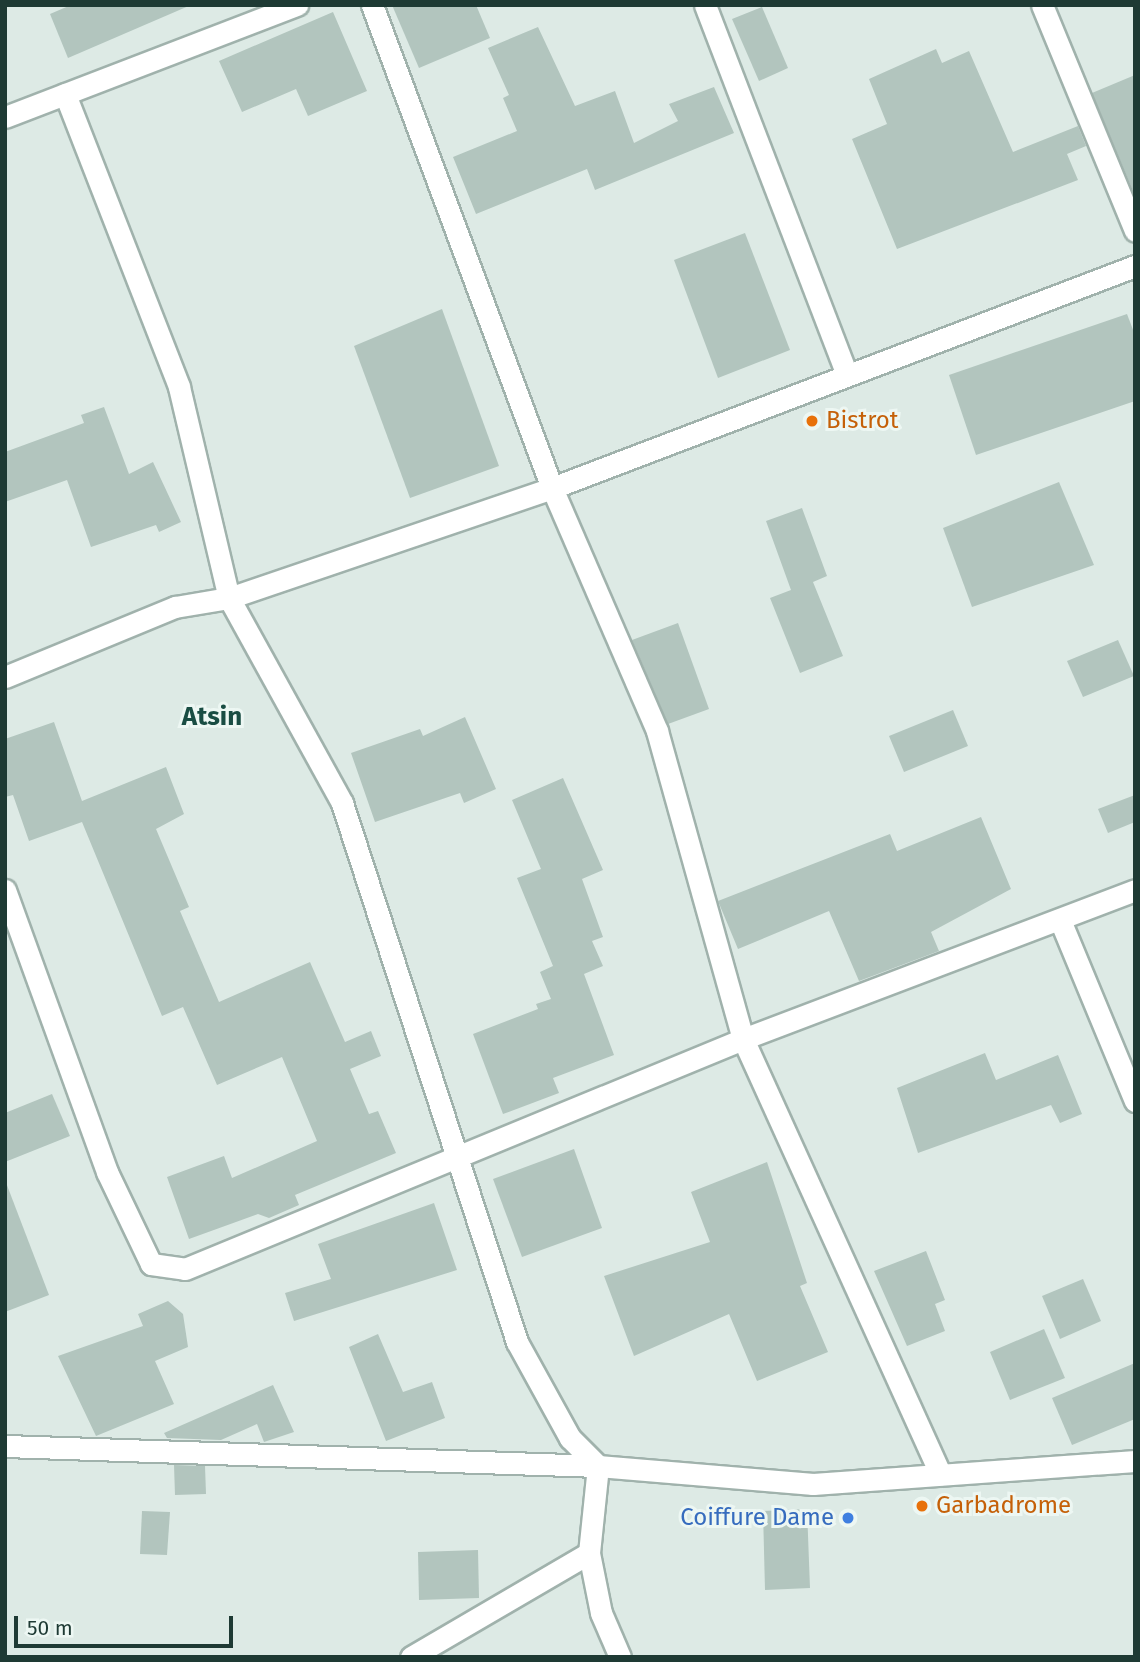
<!DOCTYPE html>
<style>
body{margin:0}
#map{position:relative;width:1140px;height:1662px;overflow:hidden;background:#ddeae5;font-family:"Fira Sans",sans-serif}
div>[style]{position:absolute}
[style*='--x']{left:calc(var(--x)*1px);top:calc(var(--y)*1px);width:calc(var(--w)*1px);rotate:calc(var(--a)*1deg)}
.building>*{inset:0;background:#b2c5be}
.roads{filter:drop-shadow(2px 0 #a0b2ac) drop-shadow(-2px 0 #a0b2ac) drop-shadow(0 2px #a0b2ac) drop-shadow(0 -2px #a0b2ac)}
.minor>*{height:21px;margin:-10.5px;padding:0 10.5px;transform-origin:10.5px;border-radius:10.5px;background:#fff}
.dots>*{width:19px;height:19px;translate:-50% -50%;box-sizing:border-box;border:4px solid #edf7f3;border-radius:50%}
span{translate:-50% -50%;white-space:nowrap;text-align:center;line-height:1.15;-webkit-text-stroke:6px #edf7f3;paint-order:stroke}
.food-label{font-size:24px;color:#c56008}
.left{translate:0 -50%;text-align:left}
.shop-label{font-size:24px;color:#366cbe}
.right{translate:-100% -50%;text-align:right}
.neighbourhood-label{font-size:26px;color:#194d43;font-weight:700}
.frame{position:absolute;inset:0;border:7px solid #1e3a34;pointer-events:none}
.scale{position:absolute;left:14px;top:1616px;width:219px;height:32px;box-sizing:border-box;border:4px solid #1e3a34;border-top:0;padding-left:9px;font-size:21px;line-height:24px;white-space:nowrap;color:#1e3a34;-webkit-text-stroke:5px #edf7f3;paint-order:stroke}
</style>
<div id="map">
<div class="building">
<div style="clip-path:polygon(71px 5px,191px 5px,68px 58px,50px 14px)"></div>
<div style="clip-path:polygon(392px 5px,476px 5px,490px 38px,419px 68px)"></div>
<div style="clip-path:polygon(762px 7px,788px 68px,759px 81px,732px 19px)"></div>
<div style="clip-path:polygon(333px 12px,367px 91px,308px 116px,296px 89px,242px 112px,219px 61px)"></div>
<div style="clip-path:polygon(538px 27px,575px 106px,615px 91px,634px 143px,678px 121px,669px 104px,714px 87px,734px 133px,595px 190px,587px 169px,476px 214px,453px 157px,517px 131px,503px 98px,509px 95px,488px 48px)"></div>
<div style="clip-path:polygon(936px 49px,942px 63px,969px 51px,1013px 152px,1078px 126px,1086px 146px,1067px 154px,1078px 180px,897px 249px,852px 139px,887px 124px,869px 79px)"></div>
<div style="clip-path:polygon(1135px 75px,1135px 196px,1092px 93px)"></div>
<div style="clip-path:polygon(745px 233px,790px 350px,718px 378px,674px 260px)"></div>
<div style="clip-path:polygon(442px 309px,499px 466px,410px 498px,354px 346px)"></div>
<div style="clip-path:polygon(1127px 314px,1135px 335px,1135px 401px,976px 455px,949px 375px)"></div>
<div style="clip-path:polygon(104px 407px,129px 474px,153px 462px,181px 522px,159px 532px,156px 525px,91px 547px,67px 480px,5px 502px,5px 452px,84px 423px,81px 415px)"></div>
<div style="clip-path:polygon(1059px 482px,1094px 565px,972px 607px,943px 528px)"></div>
<div style="clip-path:polygon(802px 508px,827px 576px,813px 582px,843px 656px,800px 673px,770px 598px,791px 590px,766px 521px)"></div>
<div style="clip-path:polygon(678px 623px,709px 709px,668px 724px,632px 640px)"></div>
<div style="clip-path:polygon(1118px 640px,1134px 676px,1083px 697px,1067px 661px)"></div>
<div style="clip-path:polygon(953px 710px,968px 746px,904px 772px,889px 736px)"></div>
<div style="clip-path:polygon(465px 717px,496px 789px,464px 803px,460px 793px,375px 822px,351px 753px,420px 729px,423px 736px)"></div>
<div style="clip-path:polygon(54px 722px,82px 801px,166px 767px,184px 814px,156px 829px,189px 907px,180px 911px,219px 1002px,310px 962px,345px 1042px,371px 1031px,381px 1056px,350px 1069px,369px 1114px,378px 1111px,396px 1153px,295px 1195px,299px 1205px,269px 1218px,258px 1214px,189px 1239px,167px 1177px,224px 1156px,232px 1178px,317px 1141px,282px 1057px,217px 1085px,183px 1007px,162px 1016px,82px 822px,29px 841px,13px 795px,5px 797px,5px 739px)"></div>
<div style="clip-path:polygon(563px 778px,603px 870px,582px 879px,603px 937px,592px 941px,603px 966px,584px 974px,614px 1055px,553px 1078px,559px 1093px,503px 1114px,473px 1034px,538px 1009px,536px 1004px,551px 999px,540px 972px,553px 966px,517px 878px,541px 869px,512px 800px)"></div>
<div style="clip-path:polygon(1135px 795px,1135px 822px,1108px 833px,1098px 809px)"></div>
<div style="clip-path:polygon(981px 817px,1011px 889px,931px 932px,939px 951px,859px 981px,829px 911px,738px 949px,718px 901px,890px 834px,897px 851px)"></div>
<div style="clip-path:polygon(985px 1053px,996px 1080px,1058px 1055px,1082px 1114px,1060px 1123px,1051px 1105px,918px 1153px,897px 1088px)"></div>
<div style="clip-path:polygon(52px 1094px,70px 1136px,5px 1162px,5px 1113px)"></div>
<div style="clip-path:polygon(574px 1149px,602px 1228px,522px 1257px,493px 1179px)"></div>
<div style="clip-path:polygon(767px 1162px,807px 1283px,800px 1286px,828px 1352px,757px 1381px,729px 1314px,634px 1356px,604px 1276px,710px 1242px,691px 1192px)"></div>
<div style="clip-path:polygon(5px 1180px,49px 1295px,5px 1312px)"></div>
<div style="clip-path:polygon(434px 1203px,457px 1270px,294px 1321px,285px 1293px,331px 1279px,318px 1244px)"></div>
<div style="clip-path:polygon(926px 1251px,945px 1300px,935px 1304px,945px 1331px,907px 1346px,874px 1271px)"></div>
<div style="clip-path:polygon(1083px 1279px,1101px 1321px,1060px 1339px,1042px 1296px)"></div>
<div style="clip-path:polygon(168px 1301px,183px 1314px,188px 1347px,155px 1361px,174px 1404px,96px 1436px,58px 1356px,143px 1326px,138px 1314px)"></div>
<div style="clip-path:polygon(1044px 1329px,1065px 1378px,1010px 1400px,990px 1352px)"></div>
<div style="clip-path:polygon(378px 1334px,403px 1392px,432px 1382px,445px 1418px,386px 1441px,349px 1347px)"></div>
<div style="clip-path:polygon(1135px 1363px,1135px 1419px,1072px 1445px,1052px 1398px)"></div>
<div style="clip-path:polygon(273px 1385px,294px 1432px,264px 1442px,257px 1424px,221px 1440px,167px 1438px,164px 1433px)"></div>
<div style="clip-path:polygon(174px 1465px,205px 1466px,206px 1494px,175px 1495px)"></div>
<div style="clip-path:polygon(807px 1509px,810px 1588px,765px 1590px,763px 1511px)"></div>
<div style="clip-path:polygon(142px 1511px,170px 1512px,167px 1555px,140px 1554px)"></div>
<div style="clip-path:polygon(478px 1550px,479px 1598px,419px 1600px,418px 1552px)"></div>
</div>
<div class="roads">
<div class="minor">
<div style="--x:372;--y:5;--w:515;--a:69.56"></div>
<div style="--x:552;--y:488;--w:265;--a:66.6"></div>
<div style="--x:657;--y:731;--w:320;--a:74.4"></div>
<div style="--x:743;--y:1039;--w:478;--a:65.6"></div>
<div style="--x:705;--y:5;--w:396;--a:69"></div>
<div style="--x:1042;--y:5;--w:244;--a:67.6"></div>
<div style="--x:65;--y:94;--w:314;--a:68.7"></div>
<div style="--x:179;--y:387;--w:217;--a:76.7"></div>
<div style="--x:229;--y:598;--w:234;--a:61.1"></div>
<div style="--x:342;--y:803;--w:567;--a:72.01"></div>
<div style="--x:517;--y:1342;--w:110;--a:61.1"></div>
<div style="--x:570;--y:1438;--w:40;--a:45"></div>
<div style="--x:598;--y:1466;--w:87;--a:95.9"></div>
<div style="--x:589;--y:1553;--w:61;--a:78.7"></div>
<div style="--x:601;--y:1613;--w:48;--a:66.6"></div>
<div style="--x:5;--y:117;--w:313;--a:-21"></div>
<div style="--x:5;--y:677;--w:184;--a:-22.4"></div>
<div style="--x:175;--y:607;--w:55;--a:-9.5"></div>
<div style="--x:229;--y:598;--w:341;--a:-18.8"></div>
<div style="--x:552;--y:488;--w:624;--a:-20.85"></div>
<div style="--x:5;--y:890;--w:300;--a:70.1"></div>
<div style="--x:107;--y:1172;--w:102;--a:64.4"></div>
<div style="--x:151;--y:1264;--w:34;--a:8"></div>
<div style="--x:185;--y:1269;--w:604;--a:-22.4"></div>
<div style="--x:743;--y:1039;--w:419;--a:-20.8"></div>
<div style="--x:1060;--y:920;--w:196;--a:67.5"></div>
<div style="--x:5;--y:1446;--w:593;--a:1.93"></div>
<div style="--x:598;--y:1466;--w:216;--a:4.8"></div>
<div style="--x:813;--y:1484;--w:323;--a:-4.1"></div>
<div style="--x:411;--y:1657;--w:206;--a:-30.3"></div>
</div>
</div>
<div class="dots">
<div style="left:812px;top:421px;background:#e8710a"></div>
<div style="left:922px;top:1506px;background:#e8710a"></div>
<div style="left:848px;top:1518px;background:#3f7fe0"></div>
</div>
<div class="food-label">
<span class="left" style="left:826px;top:421px">Bistrot</span>
<span class="left" style="left:936px;top:1506px">Garbadrome</span>
</div>
<div class="shop-label">
<span class="right" style="left:834px;top:1518px">Coiffure Dame</span>
</div>
<div class="neighbourhood-label">
<span style="left:212px;top:717px">Atsin</span>
</div>
<div class="frame"></div>
<div class="scale">50 m</div>
</div>
